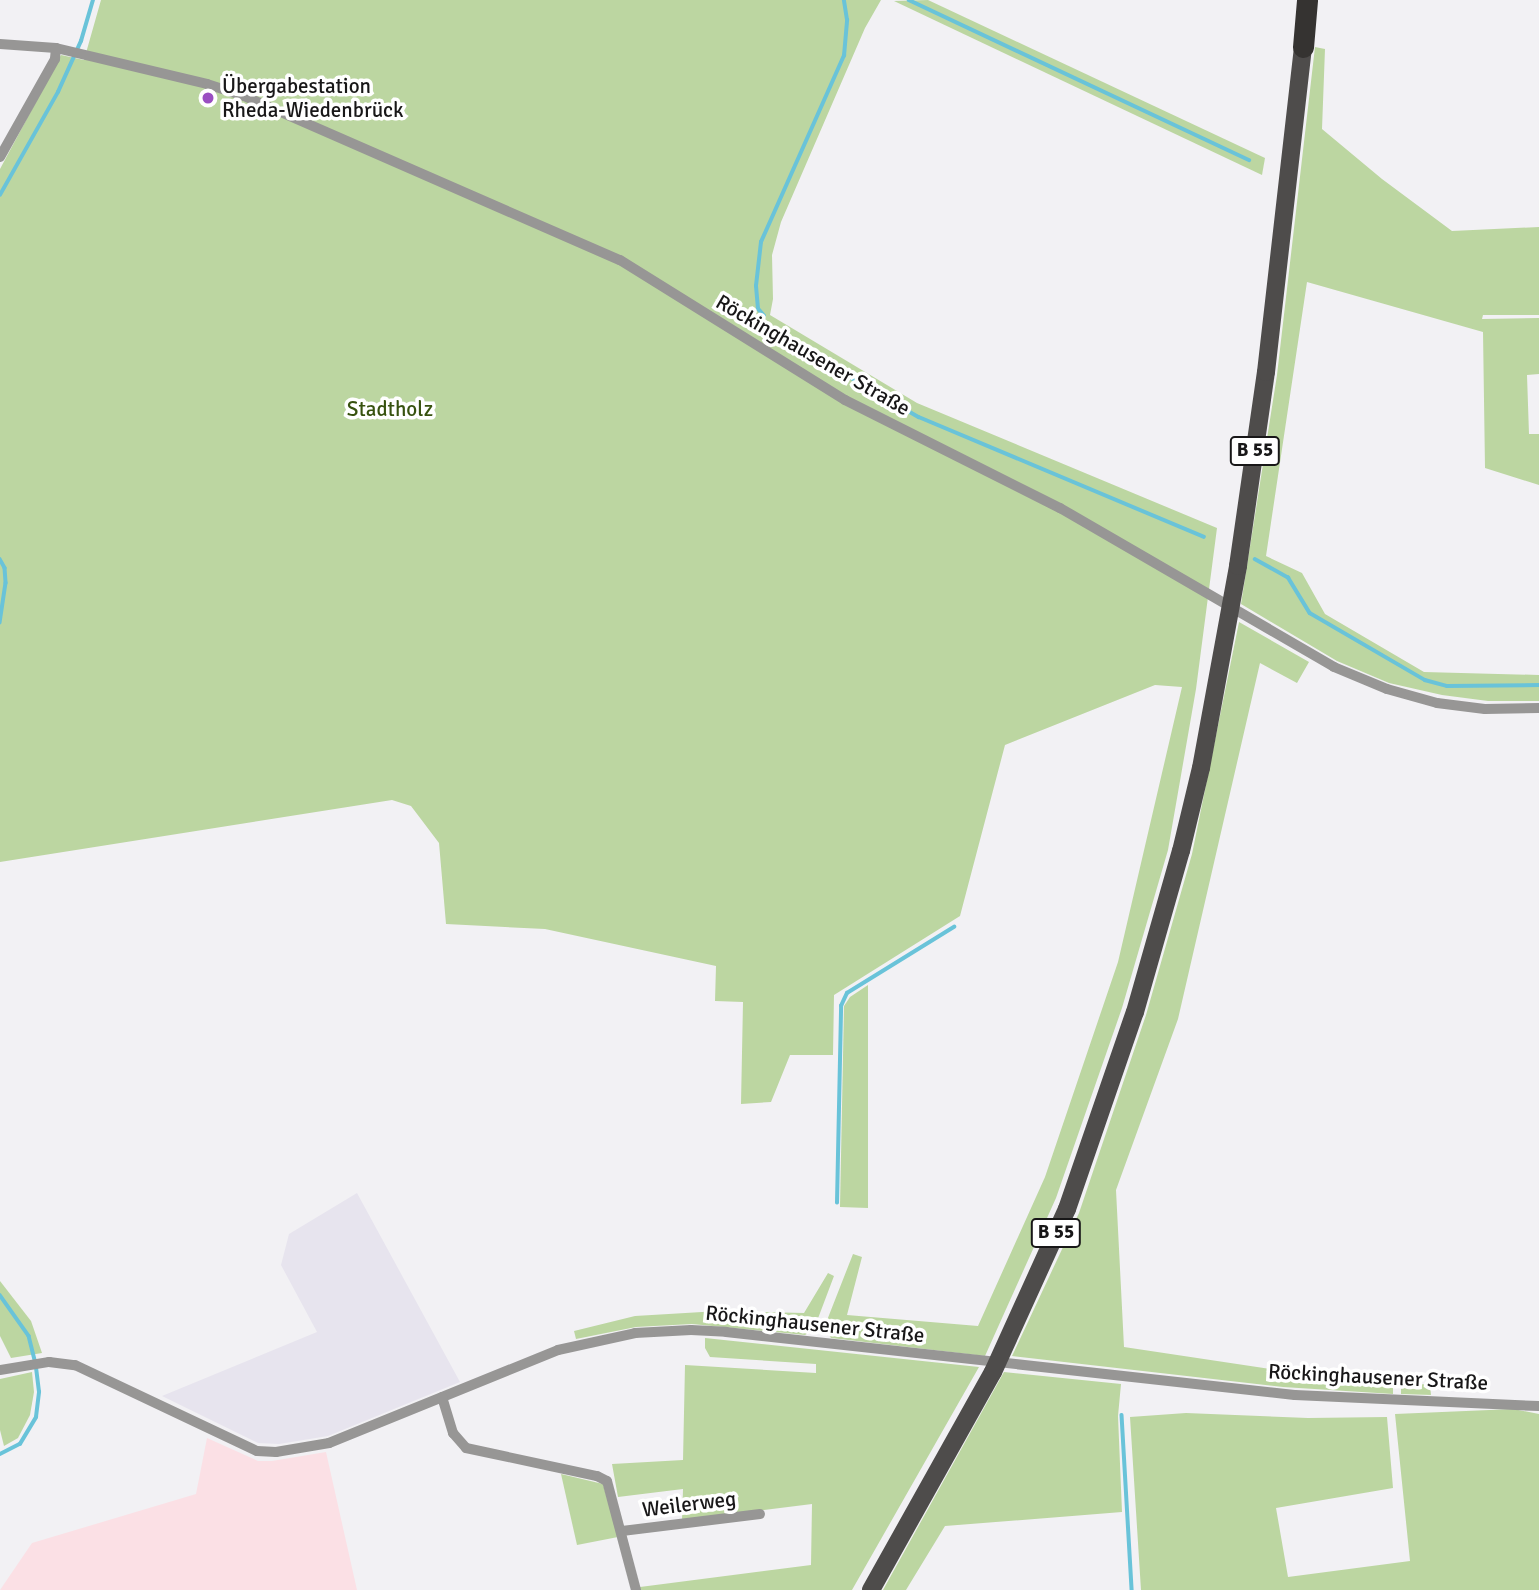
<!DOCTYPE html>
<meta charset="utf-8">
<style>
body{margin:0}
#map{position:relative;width:1539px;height:1590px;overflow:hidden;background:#f2f1f4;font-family:Signika,sans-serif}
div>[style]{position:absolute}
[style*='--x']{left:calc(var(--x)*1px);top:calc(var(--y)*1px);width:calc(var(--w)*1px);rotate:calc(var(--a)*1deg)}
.built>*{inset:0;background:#e7e4ee}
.industrial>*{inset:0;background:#fbe0e5}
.green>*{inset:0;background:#bcd6a1}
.stream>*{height:3.5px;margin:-1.75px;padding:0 1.75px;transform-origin:1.75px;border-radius:1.75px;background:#69c3d9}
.street>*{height:10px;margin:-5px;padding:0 5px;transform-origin:5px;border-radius:5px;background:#979695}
.primary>*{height:18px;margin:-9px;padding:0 9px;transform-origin:9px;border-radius:9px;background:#4e4c4b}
.highway>*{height:21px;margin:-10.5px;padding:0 10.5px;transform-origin:10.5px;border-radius:10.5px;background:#353331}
.dots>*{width:19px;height:19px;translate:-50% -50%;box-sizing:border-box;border:4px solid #fff;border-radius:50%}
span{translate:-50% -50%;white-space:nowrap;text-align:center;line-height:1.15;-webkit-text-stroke:7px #fff;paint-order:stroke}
.shield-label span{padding:2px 5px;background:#fff;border:2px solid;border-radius:5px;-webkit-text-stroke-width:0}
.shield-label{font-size:19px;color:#181718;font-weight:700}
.poi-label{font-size:21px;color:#181718}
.left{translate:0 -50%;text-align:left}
.street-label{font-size:21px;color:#181718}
.park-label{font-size:21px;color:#37520f}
</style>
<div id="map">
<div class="built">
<div style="clip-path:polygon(357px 1193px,460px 1382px,328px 1436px,279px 1444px,258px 1443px,162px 1396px,317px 1332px,281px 1265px,289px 1234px)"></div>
</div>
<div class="industrial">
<div style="clip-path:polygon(207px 1438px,258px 1461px,272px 1461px,326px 1452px,357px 1590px,0 1590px,32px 1543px,196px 1494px)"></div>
</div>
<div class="green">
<div style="clip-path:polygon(101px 0,881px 0,865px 28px,781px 222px,772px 255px,773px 299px,770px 315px,917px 403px,1217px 528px,1196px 689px,1168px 850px,1122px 1008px,1056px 1198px,985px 1356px,831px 1338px,824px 1328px,853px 1254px,862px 1257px,847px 1315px,978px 1326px,1045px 1177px,1118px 962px,1182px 687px,1155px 685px,1005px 745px,960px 916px,834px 995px,833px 1055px,790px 1055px,771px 1102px,741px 1104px,743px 1002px,715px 1001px,716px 966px,545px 929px,446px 924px,439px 843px,411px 806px,392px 800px,0 862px,0 169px,61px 55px,84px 60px)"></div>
<div style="clip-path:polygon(928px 0,1265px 158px,1262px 175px,894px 1px)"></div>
<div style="clip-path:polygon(1315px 47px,1325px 49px,1322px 129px,1382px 179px,1452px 231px,1539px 227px,1539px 315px,1483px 315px,1482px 319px,1539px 318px,1539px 374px,1527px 375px,1529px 434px,1539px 434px,1539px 485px,1485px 468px,1483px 332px,1307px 282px,1266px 556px,1302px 573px,1325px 614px,1424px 672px,1539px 675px,1539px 701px,1488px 701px,1442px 695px,1389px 683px,1337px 661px,1241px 604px,1277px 375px)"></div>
<div style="clip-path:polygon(1239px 622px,1309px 662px,1297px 683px,1260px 663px,1178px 1019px,1116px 1190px,1124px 1347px,1284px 1371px,1393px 1382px,1393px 1394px,1283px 1387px,1012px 1356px,1079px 1213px,1146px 1015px,1192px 854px)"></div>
<div style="clip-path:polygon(868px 985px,868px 1208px,840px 1207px,844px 1006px,850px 997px)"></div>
<div style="clip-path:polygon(828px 1273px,834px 1276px,814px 1329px,805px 1335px,692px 1324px,636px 1327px,576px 1339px,574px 1331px,635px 1316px,719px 1311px,804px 1313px)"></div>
<div style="clip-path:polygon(0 1281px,31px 1321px,42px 1353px,11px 1358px,0 1336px)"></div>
<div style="clip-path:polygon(705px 1338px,979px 1367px,852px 1590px,640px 1590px,640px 1587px,811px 1565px,812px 1504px,682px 1520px,683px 1489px,618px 1497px,612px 1464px,683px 1460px,685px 1365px,816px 1373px,816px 1364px,710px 1357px,705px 1348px)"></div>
<div style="clip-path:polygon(32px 1372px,34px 1392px,30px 1415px,18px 1438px,4px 1446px,0 1430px,0 1379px)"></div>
<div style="clip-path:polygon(1004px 1372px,1121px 1384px,1118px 1416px,1122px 1512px,945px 1526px,906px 1590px,883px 1590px)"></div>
<div style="clip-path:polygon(1401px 1382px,1430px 1385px,1431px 1395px,1401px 1394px)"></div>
<div style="clip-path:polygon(1513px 1409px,1539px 1414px,1539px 1590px,1141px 1590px,1130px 1417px,1186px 1413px,1308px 1418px,1387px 1417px,1393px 1488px,1276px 1508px,1288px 1577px,1410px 1561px,1395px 1414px)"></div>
<div style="clip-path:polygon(561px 1474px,603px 1484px,618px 1537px,577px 1545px)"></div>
</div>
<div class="stream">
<div style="--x:909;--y:0;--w:376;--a:25.2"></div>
<div style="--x:0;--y:195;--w:118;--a:-60.6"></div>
<div style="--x:58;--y:92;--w:56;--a:-65.7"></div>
<div style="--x:81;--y:41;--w:43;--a:-73.7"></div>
<div style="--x:764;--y:316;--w:9;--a:-131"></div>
<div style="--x:758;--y:309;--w:23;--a:-95"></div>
<div style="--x:756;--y:286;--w:44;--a:-83.5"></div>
<div style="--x:761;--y:242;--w:204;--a:-66"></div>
<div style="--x:844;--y:56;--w:36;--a:-85"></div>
<div style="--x:847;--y:20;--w:20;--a:-99"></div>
<div style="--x:776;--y:329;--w:11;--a:52"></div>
<div style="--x:783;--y:338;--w:157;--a:30.2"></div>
<div style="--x:919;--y:417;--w:309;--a:22.8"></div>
<div style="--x:0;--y:559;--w:10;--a:61"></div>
<div style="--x:5;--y:568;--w:15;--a:86"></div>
<div style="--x:6;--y:583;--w:40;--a:98.5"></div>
<div style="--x:1255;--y:559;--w:38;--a:29"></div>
<div style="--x:1288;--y:577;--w:42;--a:58.6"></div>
<div style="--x:1310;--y:613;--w:133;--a:30.2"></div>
<div style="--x:1425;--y:680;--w:23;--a:15"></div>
<div style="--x:1447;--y:686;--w:92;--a:-0.6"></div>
<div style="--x:837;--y:1203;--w:197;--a:-88.8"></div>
<div style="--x:841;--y:1006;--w:14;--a:-65"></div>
<div style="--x:847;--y:993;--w:126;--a:-31.7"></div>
<div style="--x:0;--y:1295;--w:50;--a:54.7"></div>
<div style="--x:29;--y:1336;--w:25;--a:76"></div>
<div style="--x:1122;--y:1415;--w:175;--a:86.7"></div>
<div style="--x:0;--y:1454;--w:22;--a:-27"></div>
<div style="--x:20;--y:1444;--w:31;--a:-59"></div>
<div style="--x:36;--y:1417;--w:25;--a:-83"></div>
<div style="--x:39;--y:1392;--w:24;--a:-97"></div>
</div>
<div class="street">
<div style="--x:0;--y:44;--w:56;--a:4.1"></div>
<div style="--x:56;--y:48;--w:155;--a:13.4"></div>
<div style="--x:207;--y:84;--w:39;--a:18"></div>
<div style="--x:244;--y:96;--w:410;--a:23.6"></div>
<div style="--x:620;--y:260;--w:265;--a:31.9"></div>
<div style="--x:845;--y:400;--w:241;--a:26.7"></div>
<div style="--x:1060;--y:508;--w:317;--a:30.1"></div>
<div style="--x:1334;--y:667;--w:57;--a:22.5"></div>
<div style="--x:1387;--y:689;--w:52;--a:15.6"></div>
<div style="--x:1437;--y:703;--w:48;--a:7.1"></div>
<div style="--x:1485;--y:709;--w:54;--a:-1.1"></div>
<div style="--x:0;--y:157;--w:112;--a:-60.7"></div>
<div style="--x:55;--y:59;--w:11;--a:-85"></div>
<div style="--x:0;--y:1370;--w:50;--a:-9.3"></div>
<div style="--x:49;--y:1362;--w:26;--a:7"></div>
<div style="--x:75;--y:1365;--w:201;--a:25.3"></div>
<div style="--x:257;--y:1451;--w:19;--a:3"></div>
<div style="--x:276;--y:1452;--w:54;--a:-9.6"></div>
<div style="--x:329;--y:1443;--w:247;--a:-22.1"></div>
<div style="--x:558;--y:1350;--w:79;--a:-12.4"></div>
<div style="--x:635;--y:1333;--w:56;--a:-3.1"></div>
<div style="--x:691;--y:1330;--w:35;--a:3"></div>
<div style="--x:726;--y:1332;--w:572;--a:6.32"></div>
<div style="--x:1295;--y:1395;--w:244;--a:2.6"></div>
<div style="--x:442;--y:1397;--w:38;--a:73"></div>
<div style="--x:453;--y:1433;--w:20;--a:49"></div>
<div style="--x:466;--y:1448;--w:134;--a:12.1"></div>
<div style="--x:597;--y:1476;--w:11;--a:27"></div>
<div style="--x:607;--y:1481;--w:113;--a:75.1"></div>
<div style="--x:622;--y:1531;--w:139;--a:-7"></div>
</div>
<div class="primary">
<div style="--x:871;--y:1590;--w:250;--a:-60.8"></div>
<div style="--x:993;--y:1372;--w:179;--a:-65.6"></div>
<div style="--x:1067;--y:1209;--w:208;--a:-71"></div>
<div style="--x:1135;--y:1012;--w:167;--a:-74.1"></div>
<div style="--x:1181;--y:851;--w:85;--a:-76.5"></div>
<div style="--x:1201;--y:768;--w:205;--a:-79.6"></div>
<div style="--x:1238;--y:566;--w:196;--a:-81.8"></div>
<div style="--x:1266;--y:372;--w:327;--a:-83.5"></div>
</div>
<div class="highway">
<div style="--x:1303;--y:47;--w:47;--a:-85.1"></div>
</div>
<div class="dots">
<div style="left:208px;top:98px;background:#9a4fc1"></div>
</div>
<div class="shield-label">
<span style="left:1255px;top:451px">B 55</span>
<span style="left:1056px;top:1233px">B 55</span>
</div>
<div class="poi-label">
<span class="left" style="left:222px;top:98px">Übergabestation<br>Rheda-Wiedenbrück</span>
</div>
<div class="street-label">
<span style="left:813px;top:355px;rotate:30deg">Röckinghausener Straße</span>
<span style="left:815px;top:1324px;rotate:6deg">Röckinghausener Straße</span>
<span style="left:1378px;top:1377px;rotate:3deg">Röckinghausener Straße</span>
<span style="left:689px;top:1504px;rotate:-7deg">Weilerweg</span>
</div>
<div class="park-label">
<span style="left:390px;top:409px">Stadtholz</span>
</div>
</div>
